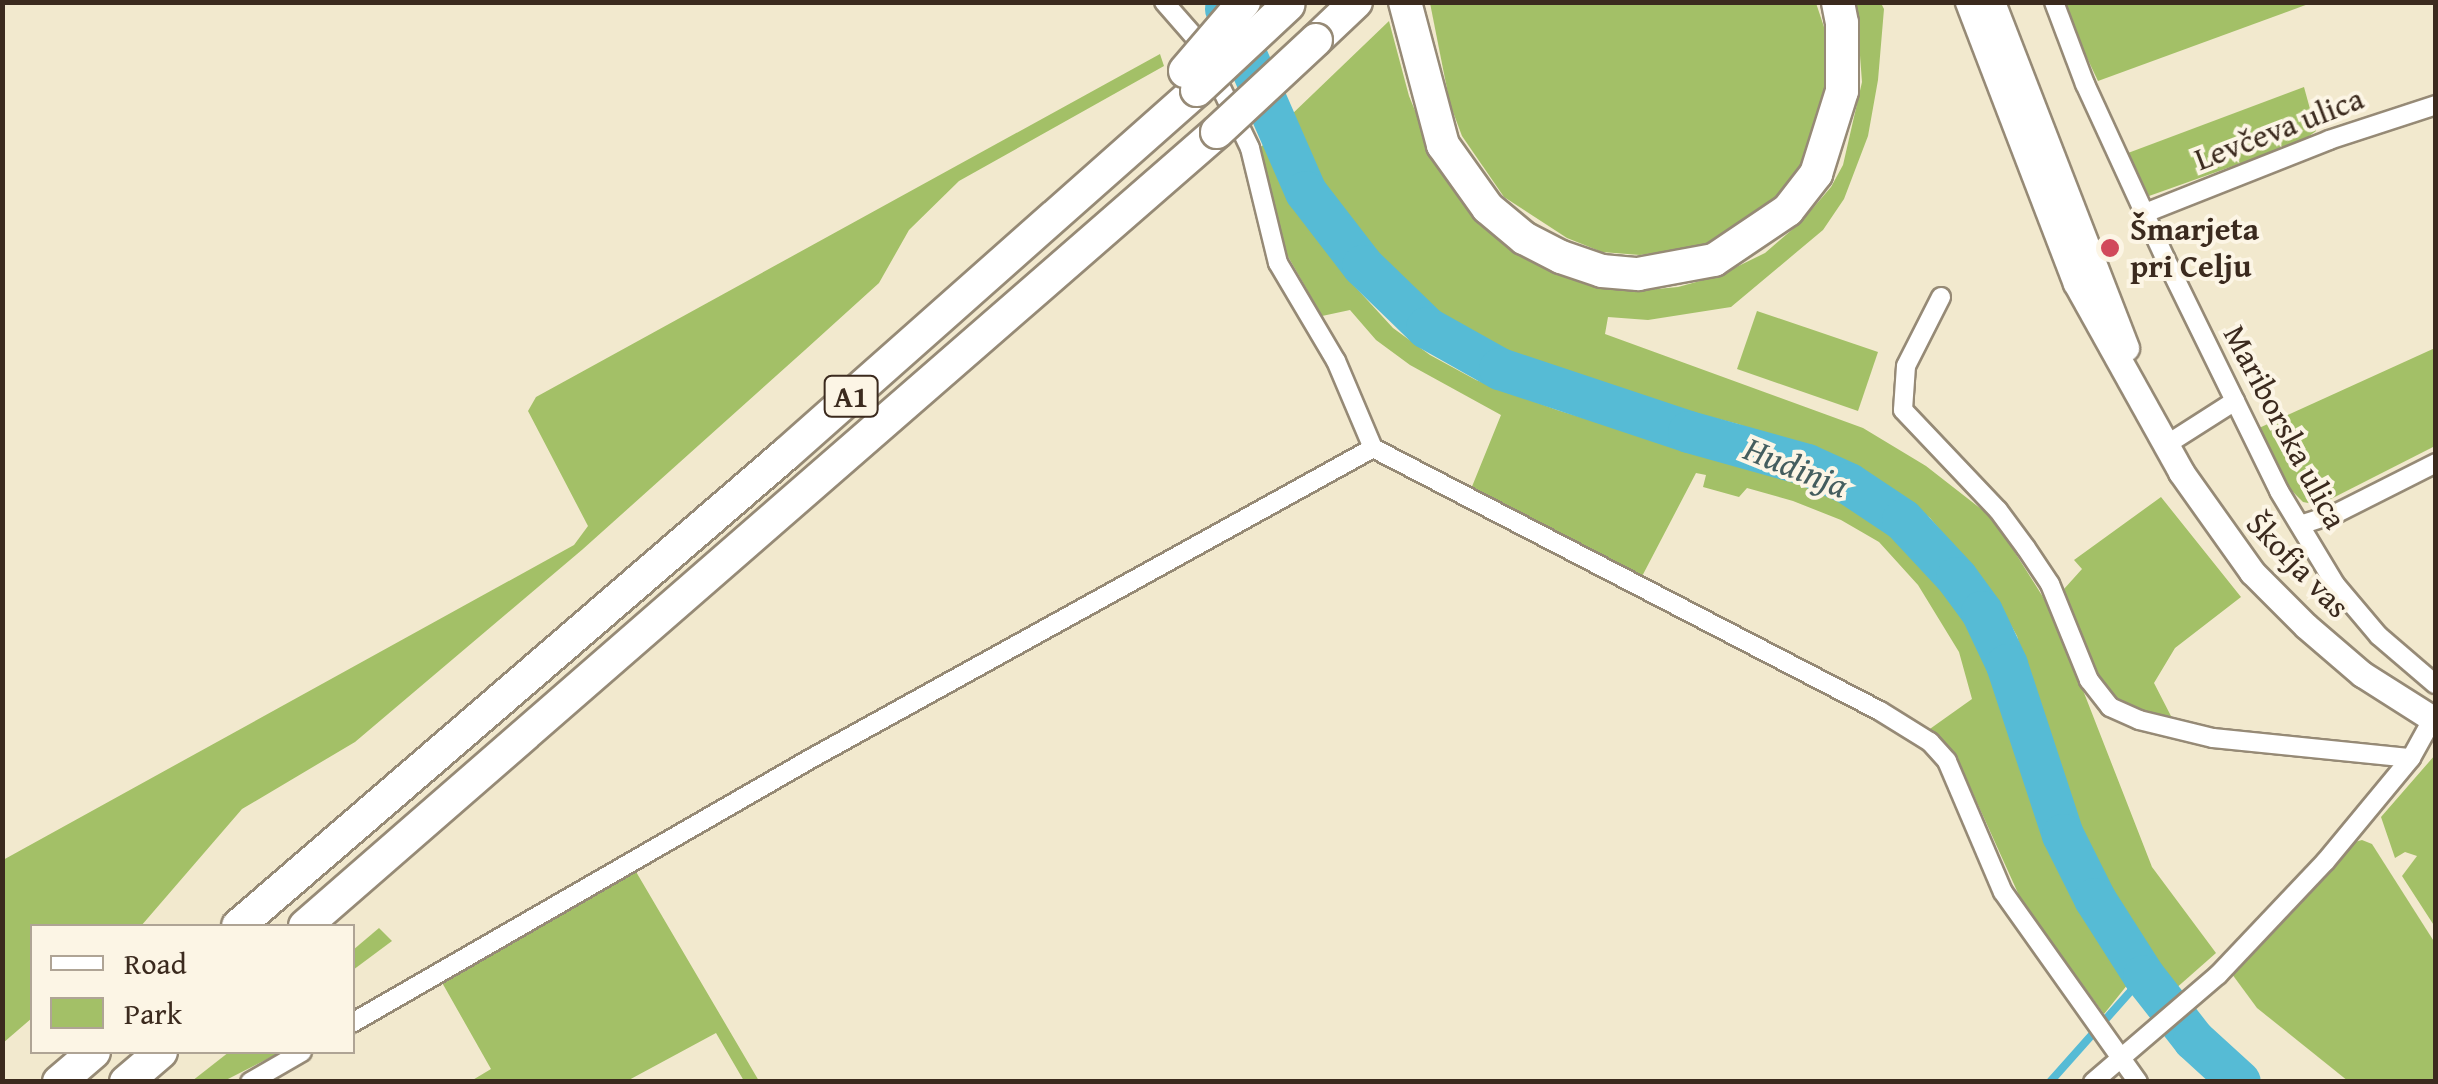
<!DOCTYPE html>
<meta charset="utf-8">
<style>
body{margin:0}
#map{position:relative;width:2438px;height:1084px;overflow:hidden;background:#f2e9ce;font-family:"Gentium Book Plus",serif}
div>[style]{position:absolute}
[style*='--x']{left:calc(var(--x)*1px);top:calc(var(--y)*1px);width:calc(var(--w)*1px);rotate:calc(var(--a)*1deg)}
.green>*{inset:0;background:#a3c067}
.stream>*{height:8px;margin:-4px;padding:0 4px;transform-origin:4px;border-radius:4px;background:#56bbd5}
.river>*{height:42px;margin:-21px;padding:0 21px;transform-origin:21px;border-radius:21px;background:#56bbd5}
.roads{filter:drop-shadow(2px 0 #968a76) drop-shadow(-2px 0 #968a76) drop-shadow(0 2px #968a76) drop-shadow(0 -2px #968a76)}
.minor>*{height:18px;margin:-9px;padding:0 9px;transform-origin:9px;border-radius:9px;background:#fff}
.secondary>*{height:25px;margin:-12.5px;padding:0 12.5px;transform-origin:12.5px;border-radius:12.5px;background:#fff}
.motorway>*{height:32px;margin:-16px;padding:0 16px;transform-origin:16px;border-radius:16px;background:#fff}
.bridges{filter:drop-shadow(2px 0 #968a76) drop-shadow(-2px 0 #968a76) drop-shadow(0 2px #968a76) drop-shadow(0 -2px #968a76)}
.motorway-bridge>*{height:32px;margin:-16px;padding:0 16px;transform-origin:16px;border-radius:16px;background:#fff}
.dots>*{width:28px;height:28px;translate:-50% -50%;box-sizing:border-box;border:5px solid #fcf5e5;border-radius:50%}
span{translate:-50% -50%;white-space:nowrap;text-align:center;line-height:1.15;-webkit-text-stroke:8px #fcf5e5;paint-order:stroke}
.shield-label span{padding:2px 8px;background:#fcf5e5;border:2px solid;border-radius:8px;-webkit-text-stroke-width:0}
.shield-label{font-size:30px;color:#3b2a1e;font-weight:700}
.street-label{font-size:32px;color:#3b2a1e}
.poi-label{font-size:32px;color:#3b2a1e;font-weight:700}
.left{translate:0 -50%;text-align:left}
.water-label{font-size:35px;color:#445d5e;font-style:italic}
.frame{position:absolute;inset:0;border:5px solid #3b2a1e;pointer-events:none}
.legend{position:absolute;left:30px;top:924px;width:325px;height:130px;box-sizing:border-box;background:#fcf5e5;border:2px solid #afa495;margin:0;padding:12px 18px;list-style:none;font-size:30px;color:#3b2a1e}
.legend li{display:flex;align-items:center;gap:20px;height:50px}
.legend b{width:50px;border:2px solid #afa495}
</style>
<div id="map">
<div class="green">
<div style="clip-path:polygon(1430px 3px,1816px 3px,1824px 27px,1826px 90px,1804px 164px,1775px 201px,1744px 226px,1704px 245px,1640px 255px,1602px 252px,1567px 238px,1504px 197px,1462px 136px,1450px 104px)"></div>
<div style="clip-path:polygon(1856px 3px,1881px 3px,1884px 9px,1878px 80px,1868px 136px,1844px 199px,1823px 230px,1731px 307px,1648px 320px,1608px 317px,1605px 334px,1863px 428px,1926px 466px,1994px 519px,2043px 597px,2063px 639px,2152px 867px,2216px 953px,2174px 990px,2108px 896px,2073px 830px,2017px 636px,1991px 590px,1930px 518px,1901px 495px,1816px 453px,1738px 424px,1570px 381px,1506px 354px,1471px 336px,1429px 304px,1409px 297px,1376px 266px,1318px 188px,1289px 117px,1389px 21px,1409px 96px,1430px 147px,1478px 220px,1556px 273px,1646px 290px,1678px 287px,1718px 276px,1765px 253px,1801px 222px,1831px 187px,1843px 165px,1862px 82px)"></div>
<div style="clip-path:polygon(2061px 3px,2311px 3px,2098px 81px)"></div>
<div style="clip-path:polygon(1160px 54px,1164px 66px,959px 181px,909px 230px,879px 283px,805px 350px,583px 549px,355px 742px,242px 809px,141px 926px,32px 926px,32px 1018px,3px 1043px,3px 860px,574px 545px,588px 526px,528px 411px,536px 397px)"></div>
<div style="clip-path:polygon(2304px 87px,2316px 131px,2301px 142px,2149px 196px,2128px 153px)"></div>
<div style="clip-path:polygon(1268px 142px,1305px 218px,1347px 278px,1393px 328px,1430px 355px,1476px 380px,1557px 410px,1822px 491px,1866px 514px,1912px 550px,1971px 622px,1993px 667px,2046px 839px,2079px 909px,2128px 984px,2104px 1014px,2022px 902px,1961px 767px,1927px 731px,1972px 699px,1959px 652px,1918px 585px,1879px 542px,1841px 520px,1793px 501px,1747px 488px,1739px 497px,1703px 487px,1706px 475px,1696px 473px,1638px 584px,1471px 489px,1501px 415px,1410px 365px,1376px 340px,1350px 310px,1322px 316px,1286px 253px,1268px 203px,1257px 149px)"></div>
<div style="clip-path:polygon(1757px 311px,1878px 352px,1858px 411px,1737px 369px)"></div>
<div style="clip-path:polygon(2435px 348px,2435px 446px,2319px 505px,2303px 502px,2288px 487px,2259px 428px)"></div>
<div style="clip-path:polygon(2161px 497px,2241px 597px,2175px 648px,2154px 683px,2172px 718px,2138px 713px,2106px 692px,2095px 676px,2064px 589px,2082px 569px,2074px 560px)"></div>
<div style="clip-path:polygon(2435px 755px,2435px 927px,2402px 876px,2417px 856px,2405px 852px,2395px 858px,2381px 817px)"></div>
<div style="clip-path:polygon(2362px 840px,2372px 844px,2435px 943px,2435px 1081px,2348px 1081px,2257px 1008px,2229px 970px,2351px 843px)"></div>
<div style="clip-path:polygon(635px 870px,759px 1081px,744px 1081px,716px 1033px,627px 1081px,471px 1081px,491px 1069px,440px 979px)"></div>
<div style="clip-path:polygon(379px 928px,392px 941px,353px 970px,353px 950px)"></div>
<div style="clip-path:polygon(229px 1052px,281px 1052px,224px 1081px,192px 1081px)"></div>
</div>
<div class="stream">
<div style="--x:2050;--y:1082;--w:142;--a:-48.4"></div>
</div>
<div class="river">
<div style="--x:1226;--y:9;--w:200;--a:66.4"></div>
<div style="--x:1306;--y:192;--w:93;--a:52.4"></div>
<div style="--x:1363;--y:266;--w:89;--a:44.1"></div>
<div style="--x:1427;--y:328;--w:84;--a:29.3"></div>
<div style="--x:1500;--y:369;--w:199;--a:18.4"></div>
<div style="--x:1689;--y:432;--w:123;--a:15.6"></div>
<div style="--x:1807;--y:465;--w:46;--a:24.3"></div>
<div style="--x:1849;--y:484;--w:65;--a:33.7"></div>
<div style="--x:1903;--y:520;--w:79;--a:47"></div>
<div style="--x:1957;--y:578;--w:42;--a:53.7"></div>
<div style="--x:1982;--y:612;--w:59;--a:64.7"></div>
<div style="--x:2007;--y:665;--w:179;--a:71.8"></div>
<div style="--x:2063;--y:835;--w:72;--a:63.4"></div>
<div style="--x:2095;--y:899;--w:91;--a:57.5"></div>
<div style="--x:2144;--y:976;--w:81;--a:52"></div>
<div style="--x:2194;--y:1040;--w:62;--a:42.4"></div>
</div>
<div class="roads">
<div class="minor">
<div style="--x:2054;--y:2;--w:88;--a:69.3"></div>
<div style="--x:2085;--y:84;--w:192;--a:65.3"></div>
<div style="--x:2165;--y:258;--w:259;--a:63.9"></div>
<div style="--x:2279;--y:491;--w:109;--a:58.9"></div>
<div style="--x:2335;--y:584;--w:68;--a:49.8"></div>
<div style="--x:2379;--y:636;--w:74;--a:40.6"></div>
<div style="--x:2145;--y:213;--w:198;--a:-21.6"></div>
<div style="--x:2329;--y:140;--w:113;--a:-18.1"></div>
<div style="--x:1941;--y:297;--w:77;--a:116.9"></div>
<div style="--x:1906;--y:366;--w:44;--a:93.9"></div>
<div style="--x:1903;--y:410;--w:138;--a:46.5"></div>
<div style="--x:1998;--y:510;--w:47;--a:53.6"></div>
<div style="--x:2026;--y:548;--w:43;--a:56.3"></div>
<div style="--x:2050;--y:584;--w:104;--a:67.9"></div>
<div style="--x:2089;--y:680;--w:34;--a:52"></div>
<div style="--x:2110;--y:707;--w:32;--a:24"></div>
<div style="--x:2139;--y:720;--w:76;--a:13.7"></div>
<div style="--x:2213;--y:738;--w:199;--a:5.8"></div>
<div style="--x:2166;--y:445;--w:82;--a:-32.5"></div>
<div style="--x:1373;--y:448;--w:571;--a:27.42"></div>
<div style="--x:1880;--y:711;--w:59;--a:31.8"></div>
<div style="--x:1930;--y:742;--w:25;--a:48"></div>
<div style="--x:1947;--y:761;--w:142;--a:66.9"></div>
<div style="--x:2003;--y:892;--w:233;--a:54.6"></div>
<div style="--x:2300;--y:525;--w:39;--a:-18"></div>
<div style="--x:2337;--y:513;--w:111;--a:-26.8"></div>
<div style="--x:352;--y:1023;--w:531;--a:-29.95"></div>
<div style="--x:812;--y:758;--w:641;--a:-28.92"></div>
<div style="--x:1373;--y:448;--w:95;--a:-113"></div>
<div style="--x:1336;--y:361;--w:114;--a:-120.6"></div>
<div style="--x:1278;--y:263;--w:118;--a:-103.7"></div>
<div style="--x:1250;--y:148;--w:118;--a:-115.7"></div>
<div style="--x:1199;--y:42;--w:53;--a:-131.2"></div>
<div style="--x:250;--y:1082;--w:60;--a:-30"></div>
<div style="--x:2093;--y:1082;--w:165;--a:-40.6"></div>
<div style="--x:2218;--y:975;--w:156;--a:-46.6"></div>
<div style="--x:2325;--y:862;--w:135;--a:-50.4"></div>
<div style="--x:2411;--y:758;--w:43;--a:-61.1"></div>
</div>
<div class="secondary">
<div style="--x:1968;--y:2;--w:301;--a:69"></div>
<div style="--x:2076;--y:283;--w:216;--a:60.9"></div>
<div style="--x:2181;--y:472;--w:123;--a:54.6"></div>
<div style="--x:2252;--y:572;--w:76;--a:45"></div>
<div style="--x:2306;--y:626;--w:74;--a:40.6"></div>
<div style="--x:2362;--y:674;--w:88;--a:32.4"></div>
<div style="--x:1992;--y:2;--w:371;--a:68.8"></div>
</div>
<div class="motorway">
<div style="--x:1405;--y:2;--w:148;--a:75.1"></div>
<div style="--x:1443;--y:145;--w:77;--a:54.5"></div>
<div style="--x:1488;--y:208;--w:47;--a:39.8"></div>
<div style="--x:1524;--y:238;--w:42;--a:27.2"></div>
<div style="--x:1561;--y:257;--w:43;--a:18.9"></div>
<div style="--x:1602;--y:271;--w:36;--a:5"></div>
<div style="--x:1638;--y:274;--w:77;--a:-10.4"></div>
<div style="--x:1714;--y:260;--w:89;--a:-34"></div>
<div style="--x:1788;--y:210;--w:46;--a:-52.1"></div>
<div style="--x:1816;--y:174;--w:87;--a:-72.6"></div>
<div style="--x:1842;--y:91;--w:68;--a:-90"></div>
<div style="--x:1842;--y:23;--w:21;--a:-101"></div>
<div style="--x:1316;--y:40;--w:55;--a:-43.5"></div>
<div style="--x:238;--y:926;--w:723;--a:-40.74"></div>
<div style="--x:786;--y:454;--w:549;--a:-41.53"></div>
<div style="--x:305;--y:926;--w:1209;--a:-41.04"></div>
<div style="--x:59;--y:1082;--w:46;--a:-40.6"></div>
<div style="--x:126;--y:1082;--w:46;--a:-40.6"></div>
</div>
</div>
<div class="bridges">
<div class="motorway-bridge">
<div style="--x:1185;--y:71;--w:91;--a:-49.5"></div>
<div style="--x:1197;--y:90;--w:125;--a:-43"></div>
<div style="--x:1217;--y:132;--w:135;--a:-42.9"></div>
</div>
</div>
<div class="dots">
<div style="left:2110px;top:248px;background:#d1495b"></div>
</div>
<div class="shield-label">
<span style="left:851px;top:396px">A1</span>
</div>
<div class="street-label">
<span style="left:2279px;top:129px;rotate:-21deg">Levčeva ulica</span>
<span style="left:2285px;top:427px;rotate:62deg">Mariborska ulica</span>
<span style="left:2298px;top:565px;rotate:46deg">Škofja vas</span>
</div>
<div class="poi-label">
<span class="left" style="left:2130px;top:248px">Šmarjeta<br>pri Celju</span>
</div>
<div class="water-label">
<span style="left:1796px;top:467px;rotate:22deg">Hudinja</span>
</div>
<div class="frame"></div>
<ul class="legend">
<li><b style="height:12px;background:#fff"></b>Road</li>
<li><b style="height:28px;background:#a3c067"></b>Park</li>
</ul>
</div>
